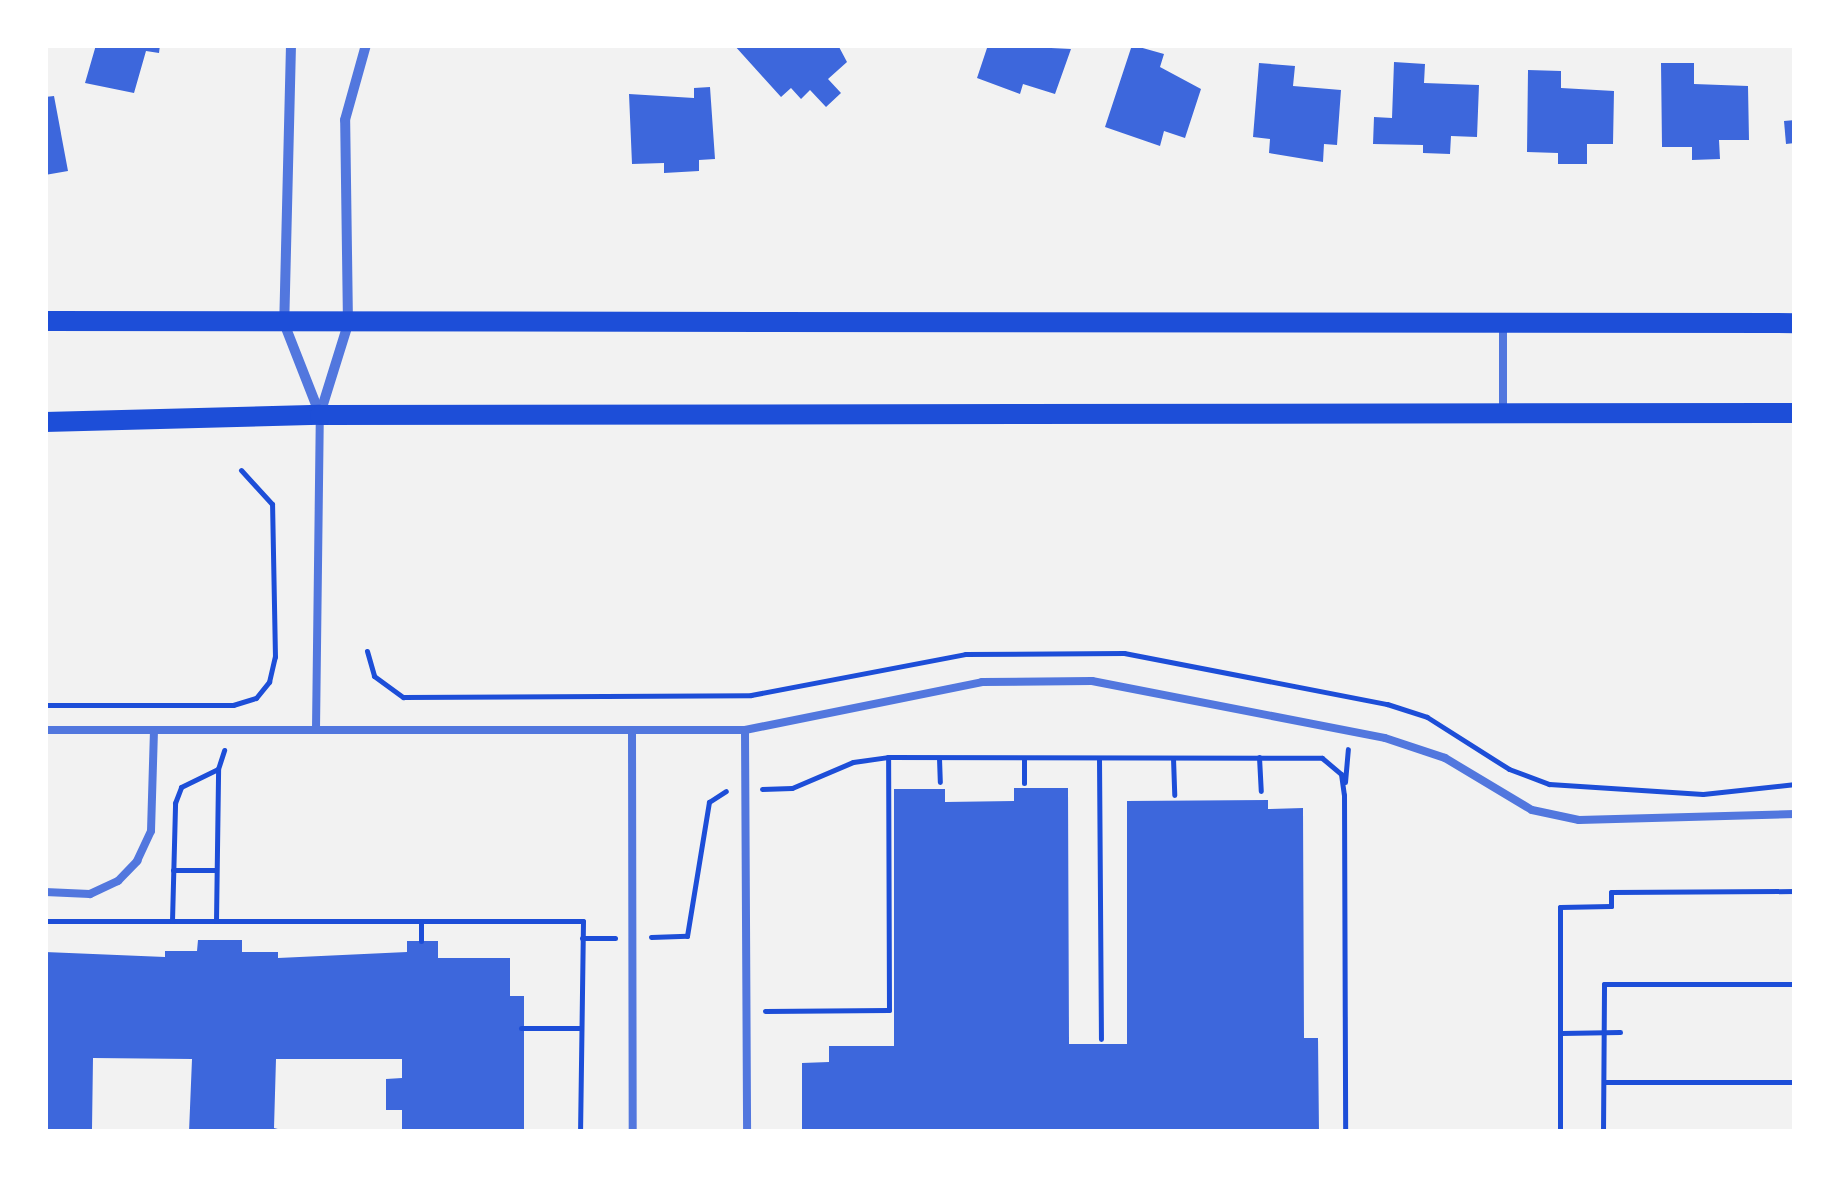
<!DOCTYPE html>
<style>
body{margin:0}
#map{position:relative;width:1840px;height:1177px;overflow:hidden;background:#f2f2f2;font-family:"PT Sans Narrow",sans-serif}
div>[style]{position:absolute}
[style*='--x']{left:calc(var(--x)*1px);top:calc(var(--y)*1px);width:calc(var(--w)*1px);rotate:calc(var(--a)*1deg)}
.building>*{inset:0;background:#3d67dc}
.path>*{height:5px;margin:-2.5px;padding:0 2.5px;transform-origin:2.5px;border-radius:2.5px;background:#1d4ed8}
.service>*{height:8px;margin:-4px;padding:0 4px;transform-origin:4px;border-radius:4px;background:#5277de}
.minor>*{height:10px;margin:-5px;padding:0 5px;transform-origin:5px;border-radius:5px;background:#5277de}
.secondary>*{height:20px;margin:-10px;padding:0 10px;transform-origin:10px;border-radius:10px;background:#1d4ed8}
span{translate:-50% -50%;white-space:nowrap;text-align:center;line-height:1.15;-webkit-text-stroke:8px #fff;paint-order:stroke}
.frame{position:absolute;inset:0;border:48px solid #fff;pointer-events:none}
</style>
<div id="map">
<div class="building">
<div style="clip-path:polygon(96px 45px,160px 45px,159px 53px,146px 51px,134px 93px,85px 83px)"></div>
<div style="clip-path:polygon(734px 45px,838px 45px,847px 62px,828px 79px,841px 93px,826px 107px,810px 90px,801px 99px,791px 88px,781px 97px)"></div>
<div style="clip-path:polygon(988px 45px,1071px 49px,1055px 94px,1023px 84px,1020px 94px,977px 78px)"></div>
<div style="clip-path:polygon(1132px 45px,1164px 54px,1160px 67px,1201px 89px,1185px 138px,1164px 131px,1160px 146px,1105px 127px)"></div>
<div style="clip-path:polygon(1394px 62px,1425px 64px,1424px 83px,1479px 85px,1477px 137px,1451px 136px,1450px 154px,1423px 153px,1423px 145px,1373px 144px,1374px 117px,1392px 118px)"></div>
<div style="clip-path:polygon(1259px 63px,1295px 66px,1293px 86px,1341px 90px,1337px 145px,1324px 144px,1323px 162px,1269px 153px,1270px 139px,1253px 137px)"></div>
<div style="clip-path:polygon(1661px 63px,1694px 63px,1694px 84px,1748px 86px,1749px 140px,1719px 140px,1720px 159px,1692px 160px,1692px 147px,1662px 147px)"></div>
<div style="clip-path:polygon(1528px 70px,1561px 71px,1561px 88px,1614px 91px,1613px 144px,1587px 144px,1587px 164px,1558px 164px,1558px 153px,1527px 152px)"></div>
<div style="clip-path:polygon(710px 87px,715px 159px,699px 160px,699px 171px,664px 173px,664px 163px,632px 164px,629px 94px,694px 98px,694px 88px)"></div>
<div style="clip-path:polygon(54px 96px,68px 171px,45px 175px,45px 97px)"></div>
<div style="clip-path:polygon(1795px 120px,1795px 143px,1786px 144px,1784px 121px)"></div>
<div style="clip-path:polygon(1014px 788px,1068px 788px,1069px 1044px,1127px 1044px,1127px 801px,1268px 800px,1268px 809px,1303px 808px,1304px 1038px,1318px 1038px,1319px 1132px,802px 1132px,802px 1063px,829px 1062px,829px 1046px,894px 1046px,894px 789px,945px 789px,945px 802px,1014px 801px)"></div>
<div style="clip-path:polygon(198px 940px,242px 940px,242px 952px,278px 952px,278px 958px,407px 952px,407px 941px,438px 941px,438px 958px,510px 958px,510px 996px,524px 996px,524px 1132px,402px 1132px,402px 1110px,386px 1110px,386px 1079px,402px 1078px,402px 1059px,276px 1059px,274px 1128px,289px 1132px,189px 1132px,192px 1059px,93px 1058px,92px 1129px,100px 1132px,45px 1132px,45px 952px,165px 957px,165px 951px,197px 951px)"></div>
</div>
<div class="path">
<div style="--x:367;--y:651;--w:26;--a:74"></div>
<div style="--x:374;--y:676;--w:36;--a:36"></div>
<div style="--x:403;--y:697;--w:348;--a:-0.3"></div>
<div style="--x:751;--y:695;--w:218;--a:-10.8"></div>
<div style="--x:965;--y:654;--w:159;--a:-0.4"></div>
<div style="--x:1124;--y:653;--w:268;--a:11"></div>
<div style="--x:1387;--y:704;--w:42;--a:18"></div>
<div style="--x:1427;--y:717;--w:97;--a:32.4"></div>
<div style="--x:1509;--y:769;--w:43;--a:20.6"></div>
<div style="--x:1549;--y:784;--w:154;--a:3.7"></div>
<div style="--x:1703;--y:794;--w:93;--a:-6.2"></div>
<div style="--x:45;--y:705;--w:188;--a:0"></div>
<div style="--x:233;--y:705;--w:24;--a:-17"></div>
<div style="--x:256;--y:698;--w:21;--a:-51"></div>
<div style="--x:269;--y:682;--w:26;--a:-77"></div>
<div style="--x:275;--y:657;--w:153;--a:-91.1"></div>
<div style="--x:272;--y:504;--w:46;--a:-132.4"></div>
<div style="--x:1259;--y:757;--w:34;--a:87"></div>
<div style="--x:939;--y:758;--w:24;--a:88"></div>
<div style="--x:1024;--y:758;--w:25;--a:90"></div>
<div style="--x:1099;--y:758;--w:281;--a:89.6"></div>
<div style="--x:1173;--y:758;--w:37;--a:88"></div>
<div style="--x:1345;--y:782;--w:33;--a:-85"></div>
<div style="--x:762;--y:789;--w:30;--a:-2"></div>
<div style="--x:792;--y:788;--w:66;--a:-23.1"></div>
<div style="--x:853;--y:762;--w:35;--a:-8"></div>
<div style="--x:173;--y:870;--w:42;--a:0"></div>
<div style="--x:45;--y:921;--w:538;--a:0"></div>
<div style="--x:583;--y:921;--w:211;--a:90.8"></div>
<div style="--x:172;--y:921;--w:118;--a:-88.5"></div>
<div style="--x:175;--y:803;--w:17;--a:-69"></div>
<div style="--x:181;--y:787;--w:41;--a:-25.9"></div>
<div style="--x:216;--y:921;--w:152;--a:-89.2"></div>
<div style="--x:218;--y:769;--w:20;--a:-72"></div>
<div style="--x:421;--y:921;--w:20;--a:90"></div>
<div style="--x:651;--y:937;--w:36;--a:-2"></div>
<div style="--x:687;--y:936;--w:136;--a:-80.7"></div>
<div style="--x:709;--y:802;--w:20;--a:-33"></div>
<div style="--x:582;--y:938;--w:33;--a:0"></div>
<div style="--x:765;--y:1011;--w:124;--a:-0.5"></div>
<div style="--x:889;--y:1010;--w:253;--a:-90.2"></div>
<div style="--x:888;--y:757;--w:434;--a:0.1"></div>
<div style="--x:1322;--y:758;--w:25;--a:40"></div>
<div style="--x:1341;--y:774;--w:21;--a:82"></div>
<div style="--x:1344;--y:795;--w:337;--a:89.8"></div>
<div style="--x:521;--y:1028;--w:60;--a:0"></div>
<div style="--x:1561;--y:1033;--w:59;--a:-1"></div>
<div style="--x:1606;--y:1082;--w:189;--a:0"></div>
<div style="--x:1560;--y:1132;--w:225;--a:-90"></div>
<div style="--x:1560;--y:907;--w:51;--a:-1.1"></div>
<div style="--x:1611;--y:906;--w:14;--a:-90"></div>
<div style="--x:1611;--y:892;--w:184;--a:-0.3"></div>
<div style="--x:1603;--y:1132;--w:148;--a:-89.6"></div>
<div style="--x:1604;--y:984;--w:191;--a:0"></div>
</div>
<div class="service">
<div style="--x:1503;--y:326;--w:85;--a:90"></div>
<div style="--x:316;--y:729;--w:310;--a:-89.3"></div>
<div style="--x:45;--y:730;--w:700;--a:0"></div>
<div style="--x:745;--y:730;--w:242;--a:-11.4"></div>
<div style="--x:982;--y:682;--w:110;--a:-0.5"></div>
<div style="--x:1092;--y:681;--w:298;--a:11"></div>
<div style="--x:1385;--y:738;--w:63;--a:18.4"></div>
<div style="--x:1445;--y:758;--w:101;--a:30.9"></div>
<div style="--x:1532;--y:810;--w:48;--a:12"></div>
<div style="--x:1579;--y:820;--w:216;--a:-1.6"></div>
<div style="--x:632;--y:730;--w:402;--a:89.9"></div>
<div style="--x:745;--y:730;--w:402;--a:89.7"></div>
<div style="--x:45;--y:892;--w:45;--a:2.5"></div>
<div style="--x:90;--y:894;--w:31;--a:-25"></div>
<div style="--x:118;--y:881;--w:28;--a:-46"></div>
<div style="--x:137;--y:861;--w:33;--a:-65"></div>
<div style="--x:151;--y:831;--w:99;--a:-88.3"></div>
</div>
<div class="minor">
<div style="--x:291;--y:45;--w:278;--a:91.4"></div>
<div style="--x:284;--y:323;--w:99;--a:68.6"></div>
<div style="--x:320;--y:414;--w:94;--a:-72.7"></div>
<div style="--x:348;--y:324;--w:204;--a:-90.8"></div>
<div style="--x:345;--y:120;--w:78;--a:-74.4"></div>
</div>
<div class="secondary">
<div style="--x:45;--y:321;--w:1750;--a:0.07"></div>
<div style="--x:45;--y:422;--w:275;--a:-1.5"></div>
<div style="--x:320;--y:415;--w:1475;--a:-0.08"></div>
</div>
<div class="frame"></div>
</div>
